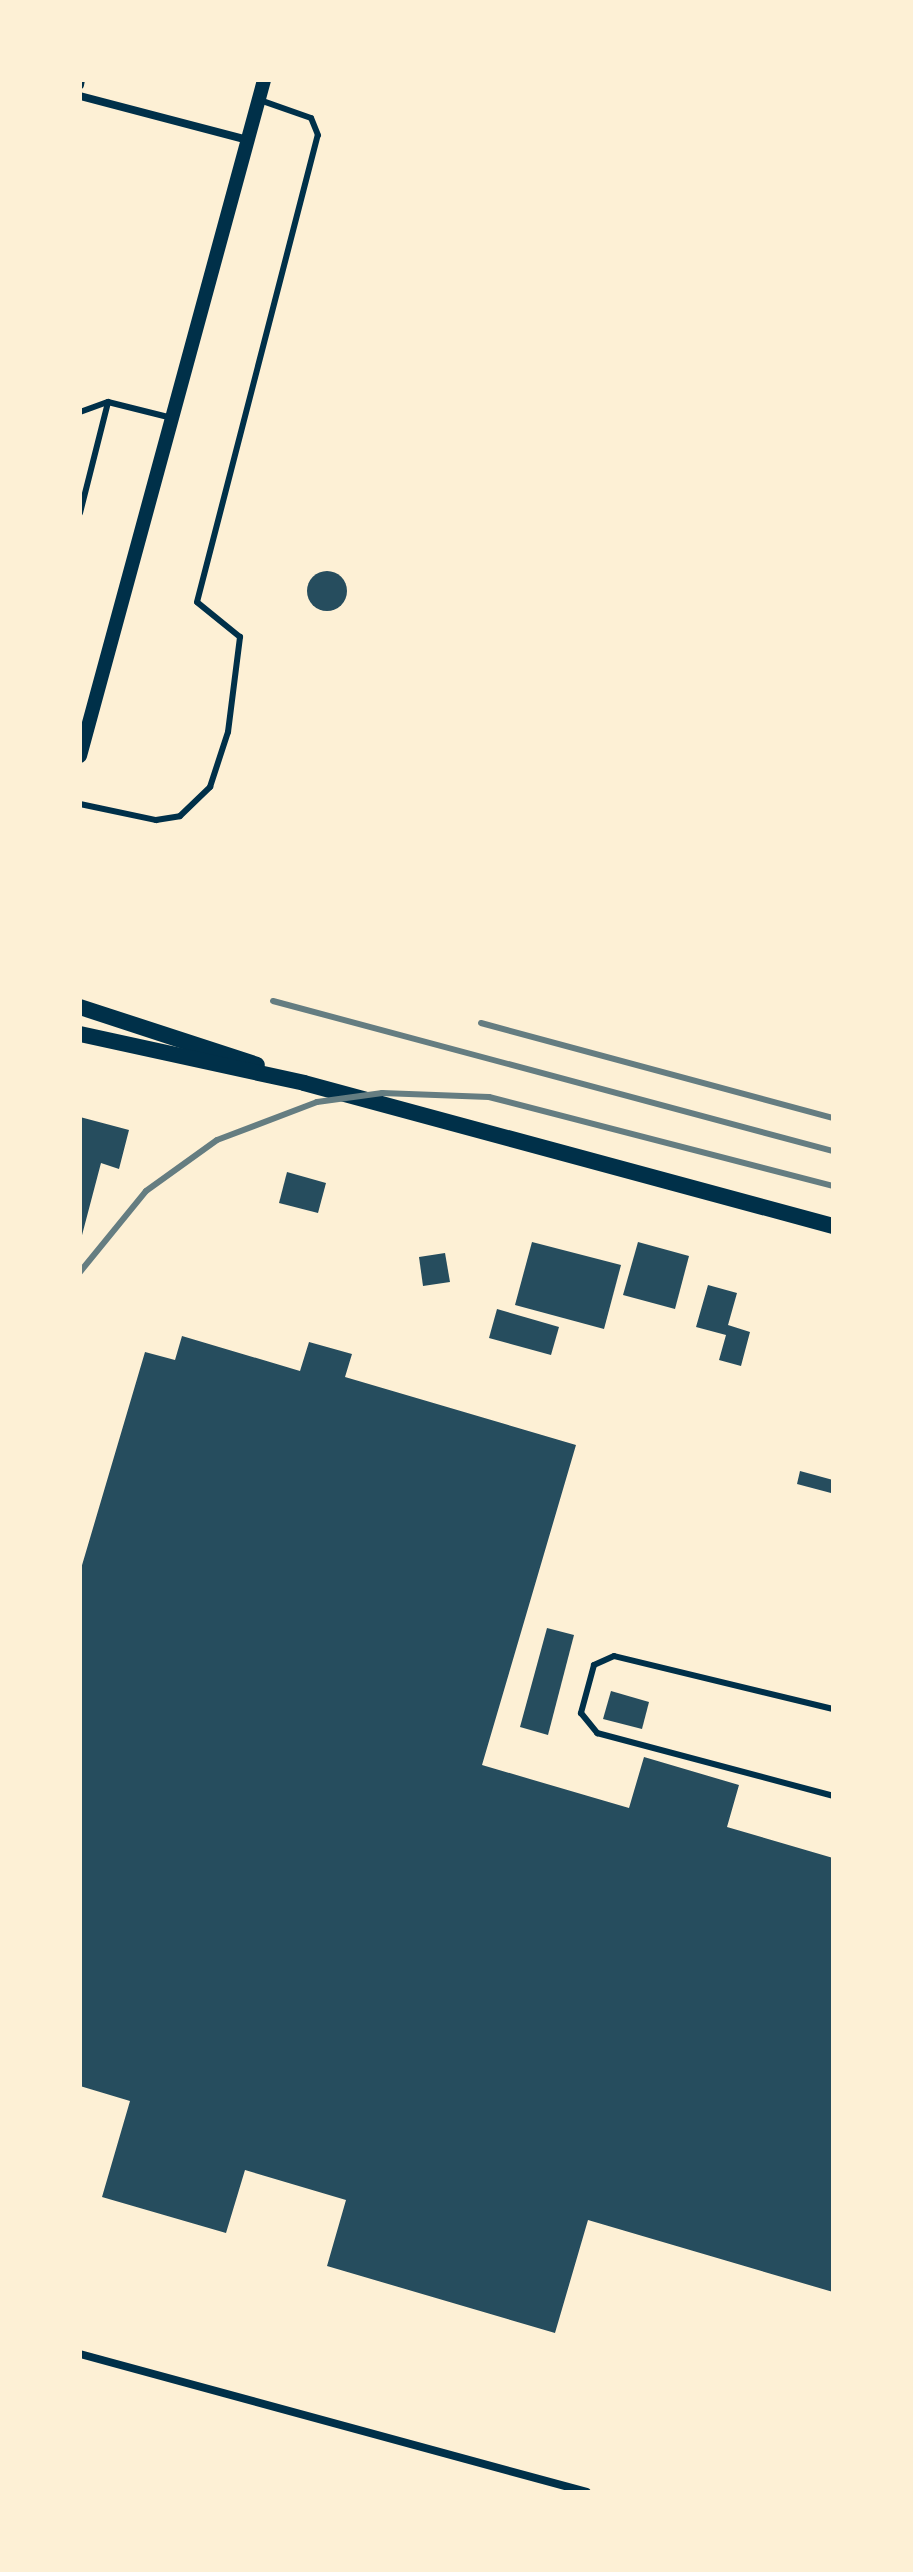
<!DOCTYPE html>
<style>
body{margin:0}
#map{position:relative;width:913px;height:2572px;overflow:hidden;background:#fdf0d5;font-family:Rubik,sans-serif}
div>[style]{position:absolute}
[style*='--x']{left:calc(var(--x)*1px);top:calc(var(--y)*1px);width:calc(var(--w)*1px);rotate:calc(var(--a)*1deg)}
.building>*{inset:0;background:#264d5e}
.round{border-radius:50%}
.service>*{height:6px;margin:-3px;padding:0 3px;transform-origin:3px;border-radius:3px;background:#003049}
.minor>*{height:8px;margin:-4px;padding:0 4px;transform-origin:4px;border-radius:4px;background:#003049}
.tertiary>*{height:14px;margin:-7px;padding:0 7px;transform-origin:7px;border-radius:7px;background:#003049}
.secondary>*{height:16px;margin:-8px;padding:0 8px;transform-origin:8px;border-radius:8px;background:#003049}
.rail>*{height:6px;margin:-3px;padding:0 3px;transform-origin:3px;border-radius:3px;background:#657d81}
span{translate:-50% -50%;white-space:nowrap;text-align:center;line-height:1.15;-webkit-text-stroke:8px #fdf0d5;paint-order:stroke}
.frame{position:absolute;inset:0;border:82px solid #fdf0d5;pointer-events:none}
</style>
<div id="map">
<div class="building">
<div class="round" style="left:307px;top:571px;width:40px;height:40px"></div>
<div style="clip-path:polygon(80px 1117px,129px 1130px,119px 1169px,101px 1163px,81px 1239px)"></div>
<div style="clip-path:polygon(287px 1172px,326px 1183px,318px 1213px,279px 1203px)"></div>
<div style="clip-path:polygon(532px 1242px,621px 1265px,604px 1329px,515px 1305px)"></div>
<div style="clip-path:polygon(638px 1242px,689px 1256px,675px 1309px,623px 1295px)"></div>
<div style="clip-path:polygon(445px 1253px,450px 1282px,423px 1286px,419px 1257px)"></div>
<div style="clip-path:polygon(708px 1285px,737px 1293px,728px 1325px,750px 1332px,741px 1366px,719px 1360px,726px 1335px,696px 1327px)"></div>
<div style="clip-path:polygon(497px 1309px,559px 1327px,551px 1355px,489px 1338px)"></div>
<div style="clip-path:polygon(182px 1336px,300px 1371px,309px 1342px,352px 1354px,345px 1377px,576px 1445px,482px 1765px,629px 1808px,644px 1757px,739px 1785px,727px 1827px,833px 1858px,833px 2292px,588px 2220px,555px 2333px,327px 2266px,346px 2200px,245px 2170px,226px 2233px,102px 2197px,130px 2101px,80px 2086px,80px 1572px,145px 1352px,175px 1360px)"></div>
<div style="clip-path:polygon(800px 1471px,833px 1480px,831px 1493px,797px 1484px)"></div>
<div style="clip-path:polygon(547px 1628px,574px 1635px,548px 1735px,520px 1727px)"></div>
<div style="clip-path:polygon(611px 1691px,649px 1702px,642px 1729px,603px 1719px)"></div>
</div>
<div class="service">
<div style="--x:80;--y:412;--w:30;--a:-20"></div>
<div style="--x:108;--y:402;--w:66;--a:14"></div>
<div style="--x:80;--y:513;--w:114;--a:-75.8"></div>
<div style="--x:80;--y:804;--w:78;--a:11.9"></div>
<div style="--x:156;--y:820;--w:24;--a:-9"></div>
<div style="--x:180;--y:816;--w:42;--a:-44"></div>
<div style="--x:210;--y:787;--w:58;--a:-71.9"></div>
<div style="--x:228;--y:732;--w:96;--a:-82.8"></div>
<div style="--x:240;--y:637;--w:55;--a:-140.9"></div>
<div style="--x:197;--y:602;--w:482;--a:-75.5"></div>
<div style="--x:318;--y:135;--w:18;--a:-112"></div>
<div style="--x:311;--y:118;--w:54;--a:-160.6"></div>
<div style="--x:833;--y:1709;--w:225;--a:-166.4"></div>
<div style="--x:614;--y:1656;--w:22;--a:156"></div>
<div style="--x:594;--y:1665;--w:50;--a:105.2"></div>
<div style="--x:581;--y:1713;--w:26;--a:51"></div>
<div style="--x:597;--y:1733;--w:244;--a:14.9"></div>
</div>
<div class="minor">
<div style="--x:80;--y:85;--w:5;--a:-79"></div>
<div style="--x:80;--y:96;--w:174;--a:14.7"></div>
<div style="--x:80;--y:2354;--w:525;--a:15.23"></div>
</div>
<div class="tertiary">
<div style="--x:80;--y:756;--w:701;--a:-74.77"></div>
</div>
<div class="secondary">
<div style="--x:80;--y:1007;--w:186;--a:18.1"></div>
<div style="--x:80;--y:1034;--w:229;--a:12.3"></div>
<div style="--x:304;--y:1083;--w:548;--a:15.13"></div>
</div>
<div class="rail">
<div style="--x:273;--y:1001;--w:580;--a:15"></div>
<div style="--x:481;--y:1023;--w:365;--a:15.1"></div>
<div style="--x:80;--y:1272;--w:104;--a:-50.8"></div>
<div style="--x:146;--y:1191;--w:87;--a:-35.7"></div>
<div style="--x:217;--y:1140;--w:107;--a:-20.8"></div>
<div style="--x:317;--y:1102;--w:66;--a:-7.9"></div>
<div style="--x:382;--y:1093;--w:107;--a:2.1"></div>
<div style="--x:489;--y:1097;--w:355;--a:14.5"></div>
</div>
<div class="frame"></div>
</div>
